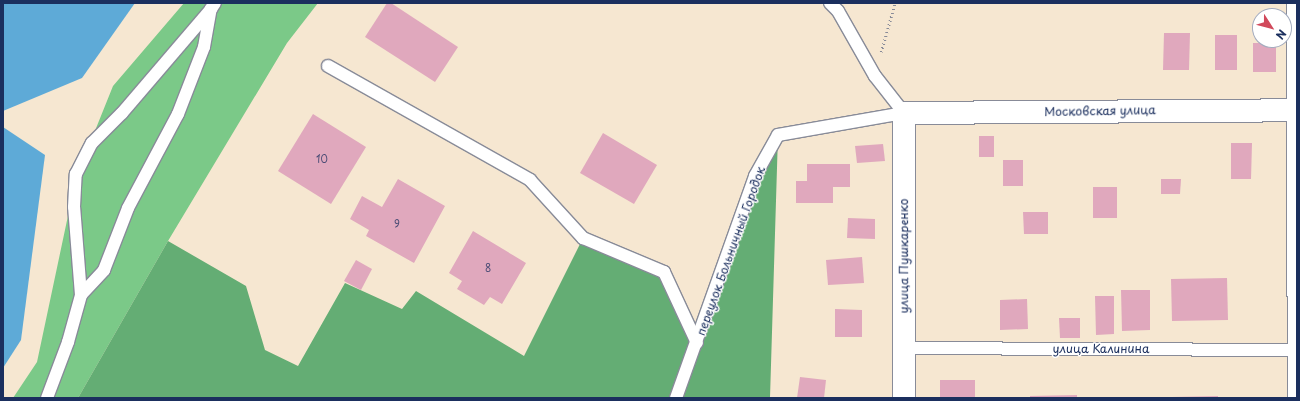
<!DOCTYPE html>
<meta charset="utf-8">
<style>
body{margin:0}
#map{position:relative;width:1300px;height:401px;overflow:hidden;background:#f6e7d1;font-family:"Playpen Sans",sans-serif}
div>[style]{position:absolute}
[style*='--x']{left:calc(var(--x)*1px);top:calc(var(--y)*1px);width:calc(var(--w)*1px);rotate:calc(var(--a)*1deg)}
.green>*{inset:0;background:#7bc988}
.forest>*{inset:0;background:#64ad74}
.water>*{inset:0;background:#5eaad7}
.building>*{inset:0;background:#e0a8bd}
.path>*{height:2.5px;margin-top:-1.25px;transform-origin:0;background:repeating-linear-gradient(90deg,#888b98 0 1px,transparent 0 4px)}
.roads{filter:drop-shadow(1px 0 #888b98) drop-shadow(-1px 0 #888b98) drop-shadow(0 1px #888b98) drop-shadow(0 -1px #888b98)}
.service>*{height:12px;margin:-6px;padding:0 6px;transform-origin:6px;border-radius:6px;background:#fff}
.secondary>*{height:22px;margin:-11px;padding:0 11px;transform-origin:11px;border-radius:11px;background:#fff}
span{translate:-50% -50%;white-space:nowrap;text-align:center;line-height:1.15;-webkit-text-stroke:3px #fff;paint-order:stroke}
.number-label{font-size:10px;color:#4c4d76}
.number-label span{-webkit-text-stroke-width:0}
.street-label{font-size:12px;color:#1b2f5e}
.frame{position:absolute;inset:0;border:4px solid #1b2f5e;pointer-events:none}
.north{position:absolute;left:1252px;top:8px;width:40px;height:40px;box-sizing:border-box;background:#fff;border:1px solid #a4acbf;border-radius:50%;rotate:126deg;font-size:11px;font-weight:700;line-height:16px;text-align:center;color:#1b2f5e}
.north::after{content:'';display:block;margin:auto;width:14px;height:18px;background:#d1495b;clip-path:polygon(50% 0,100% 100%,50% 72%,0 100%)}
</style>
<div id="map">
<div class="green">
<div style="clip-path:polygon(184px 3px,318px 3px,287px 43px,168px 241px,78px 398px,13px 398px,37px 362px,76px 178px,113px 86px)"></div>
</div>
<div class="forest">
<div style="clip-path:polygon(778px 135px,770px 398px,78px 398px,168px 241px,246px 286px,265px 350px,298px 366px,345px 283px,402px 309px,416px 291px,524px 356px,583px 238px,664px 272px,697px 342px,755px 176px)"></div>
</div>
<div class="water">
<div style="clip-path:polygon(3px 3px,135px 3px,82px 78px,3px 111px)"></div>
<div style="clip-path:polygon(3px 127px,45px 155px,21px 340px,3px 368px)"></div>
</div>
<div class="building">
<div style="clip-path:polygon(387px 3px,391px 3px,458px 47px,435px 82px,365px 37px)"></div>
<div style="clip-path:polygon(1164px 33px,1190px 33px,1189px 70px,1163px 70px)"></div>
<div style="clip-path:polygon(1215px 35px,1237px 35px,1237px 70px,1215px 70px)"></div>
<div style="clip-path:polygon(1253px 43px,1276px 43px,1276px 72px,1253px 72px)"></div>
<div style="clip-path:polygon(313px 114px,366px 147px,331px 204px,278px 171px)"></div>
<div style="clip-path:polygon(603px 133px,657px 165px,634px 204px,580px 173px)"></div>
<div style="clip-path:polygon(979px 136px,994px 136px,994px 157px,979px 157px)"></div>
<div style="clip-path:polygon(1231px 143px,1252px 143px,1251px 179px,1231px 179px)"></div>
<div style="clip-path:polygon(883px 144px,885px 161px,857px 163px,855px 146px)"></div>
<div style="clip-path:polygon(1003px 160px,1023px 160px,1023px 186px,1003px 186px)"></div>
<div style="clip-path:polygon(807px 164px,850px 164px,850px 187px,833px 187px,833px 203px,796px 203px,796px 181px,807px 181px)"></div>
<div style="clip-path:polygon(398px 179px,445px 206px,414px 263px,366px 236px,369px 230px,350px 219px,362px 196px,382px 207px)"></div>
<div style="clip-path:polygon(1161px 179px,1181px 179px,1180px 194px,1161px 194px)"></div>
<div style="clip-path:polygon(1093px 187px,1117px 187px,1117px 218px,1093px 218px)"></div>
<div style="clip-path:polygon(1023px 212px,1048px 212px,1048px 234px,1024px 234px)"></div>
<div style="clip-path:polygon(848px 218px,875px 219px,875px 239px,847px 238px)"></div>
<div style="clip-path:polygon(473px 231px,526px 263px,502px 304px,490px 297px,484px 305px,457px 289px,462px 281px,449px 273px)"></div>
<div style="clip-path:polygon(862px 257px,864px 283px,828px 285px,826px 260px)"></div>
<div style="clip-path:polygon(356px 260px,372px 269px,361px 290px,344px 281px)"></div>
<div style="clip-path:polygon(1227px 278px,1228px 320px,1172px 321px,1171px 279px)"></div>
<div style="clip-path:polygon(1121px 290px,1150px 290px,1150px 330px,1122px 331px)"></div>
<div style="clip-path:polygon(1095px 296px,1114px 296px,1114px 334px,1096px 335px)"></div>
<div style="clip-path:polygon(1027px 299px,1028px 329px,1000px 330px,1000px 300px)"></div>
<div style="clip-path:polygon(835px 309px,862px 310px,862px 337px,835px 337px)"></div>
<div style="clip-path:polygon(1059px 318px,1080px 318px,1080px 338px,1060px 338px)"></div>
<div style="clip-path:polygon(800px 377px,826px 380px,824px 398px,797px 398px)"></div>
<div style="clip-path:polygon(940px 380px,975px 380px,975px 398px,940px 398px)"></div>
<div style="clip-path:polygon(1077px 395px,1077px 398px,1030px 398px,1030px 396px)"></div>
<div style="clip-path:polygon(1218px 396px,1218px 398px,1172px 398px,1172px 397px)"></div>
</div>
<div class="path">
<div style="--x:881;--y:52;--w:51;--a:-74.1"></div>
</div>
<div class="roads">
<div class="service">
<div style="--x:830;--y:3;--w:11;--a:45"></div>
<div style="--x:838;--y:11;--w:75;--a:60.4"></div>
<div style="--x:875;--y:76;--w:47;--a:51.9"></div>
<div style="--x:1293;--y:3;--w:395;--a:89.9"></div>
<div style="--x:328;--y:66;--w:232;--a:29.4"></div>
<div style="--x:530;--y:180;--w:79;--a:47.6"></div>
<div style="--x:583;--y:238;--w:88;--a:22.8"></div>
<div style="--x:664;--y:272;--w:78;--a:65.1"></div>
<div style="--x:81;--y:295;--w:88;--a:-94.5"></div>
<div style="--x:74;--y:207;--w:33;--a:-87"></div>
<div style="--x:76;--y:174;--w:35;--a:-63"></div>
<div style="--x:92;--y:143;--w:42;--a:-45"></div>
<div style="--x:122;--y:113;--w:137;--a:-49.4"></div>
<div style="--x:904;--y:348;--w:393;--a:0.3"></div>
<div style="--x:47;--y:398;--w:60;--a:-69.4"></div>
<div style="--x:68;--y:342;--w:49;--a:-74.5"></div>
<div style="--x:81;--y:295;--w:34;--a:-47"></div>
<div style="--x:104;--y:270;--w:66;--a:-68.8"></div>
<div style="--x:128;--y:208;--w:106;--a:-62"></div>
<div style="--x:178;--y:114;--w:72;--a:-68.8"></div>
<div style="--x:204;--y:47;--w:39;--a:-80"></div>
<div style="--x:211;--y:9;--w:7;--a:-56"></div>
<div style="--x:676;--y:398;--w:236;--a:-70.4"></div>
<div style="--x:755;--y:176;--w:47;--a:-60.7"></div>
<div style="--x:778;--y:135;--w:128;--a:-9.9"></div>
</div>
<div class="secondary">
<div style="--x:904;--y:398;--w:285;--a:-90"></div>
<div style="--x:904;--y:113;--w:393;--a:-0.4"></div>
</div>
</div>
<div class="number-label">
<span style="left:322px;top:159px">10</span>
<span style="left:397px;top:224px">9</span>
<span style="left:488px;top:268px">8</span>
</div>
<div class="street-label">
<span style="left:1100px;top:111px;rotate:-1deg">Московская улица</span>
<span style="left:731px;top:251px;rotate:-70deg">переулок Больничный Городок</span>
<span style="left:904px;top:256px;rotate:-90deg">улица Пушкаренко</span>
<span style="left:1101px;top:349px">улица Калинина</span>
</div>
<div class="frame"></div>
<div class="north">N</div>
</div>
